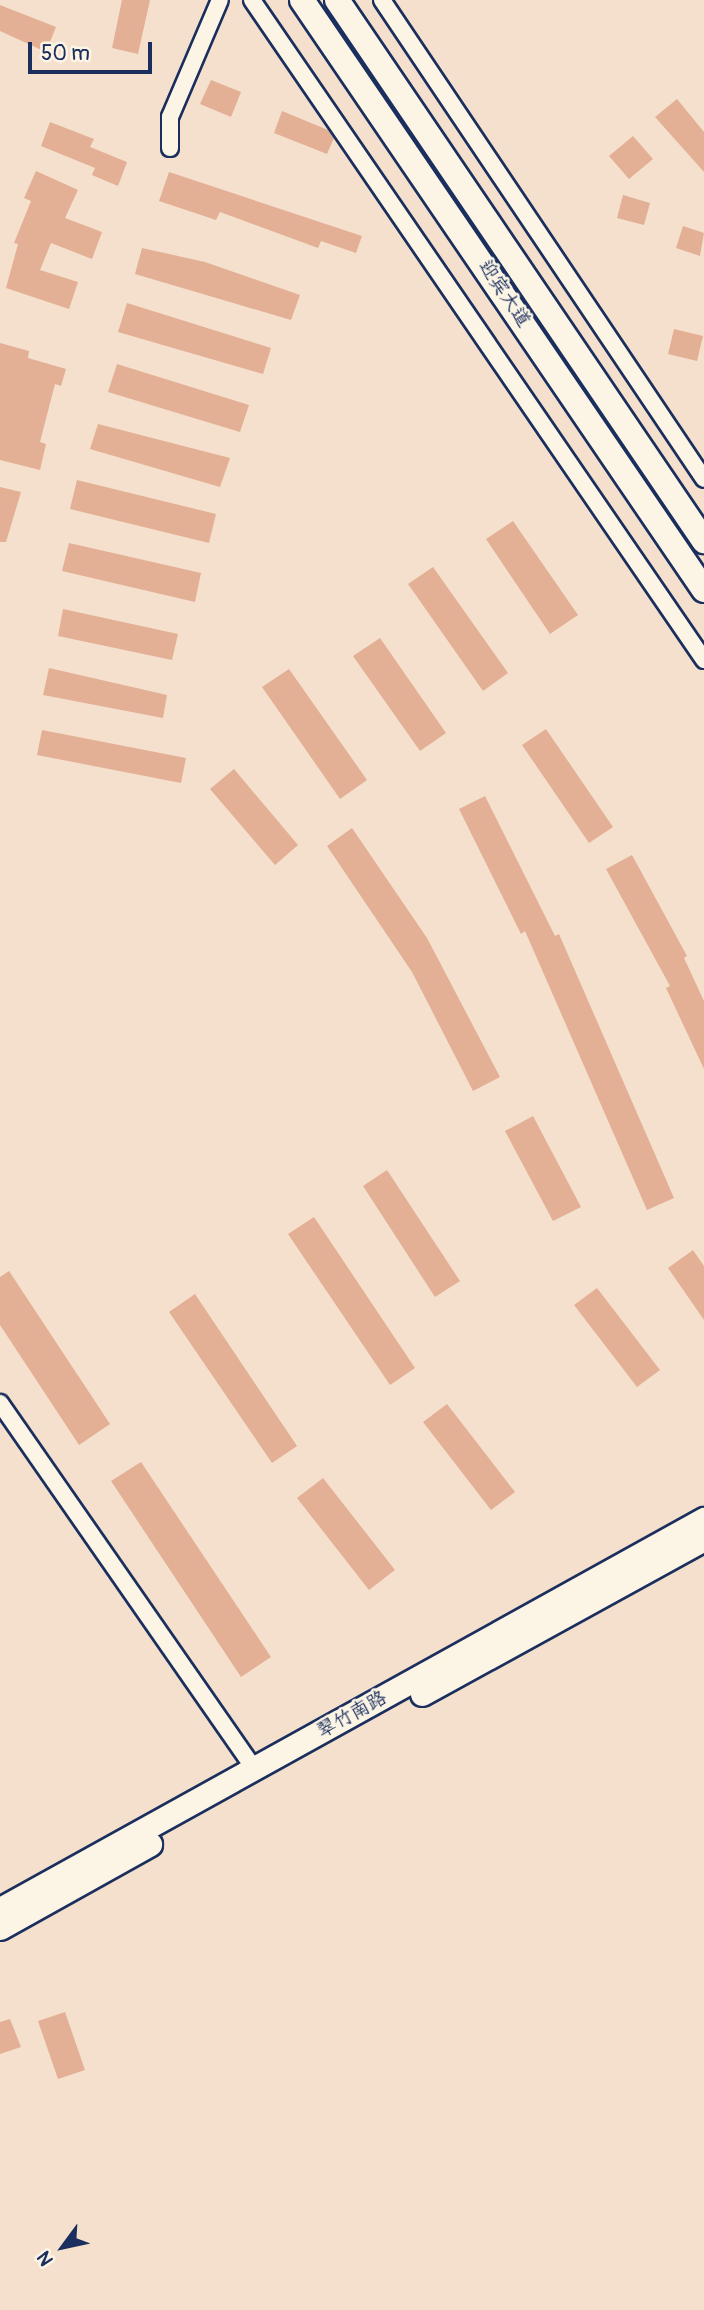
<!DOCTYPE html>
<meta charset="utf-8">
<style>
body{margin:0}
#map{position:relative;width:704px;height:2310px;overflow:hidden;background:#f4e0cd;font-family:Pangolin,"LXGW WenKai TC",sans-serif}
div>[style]{position:absolute}
[style*='--x']{left:calc(var(--x)*1px);top:calc(var(--y)*1px);width:calc(var(--w)*1px);rotate:calc(var(--a)*1deg)}
.building>*{inset:0;background:#e3b095}
.roads{filter:drop-shadow(2px 0 #1b2f5e) drop-shadow(-2px 0 #1b2f5e) drop-shadow(0 2px #1b2f5e) drop-shadow(0 -2px #1b2f5e)}
.street>*{height:16px;margin:-8px;padding:0 8px;transform-origin:8px;border-radius:8px;background:#fcf5e5}
.secondary>*{height:23px;margin:-11.5px;padding:0 11.5px;transform-origin:11.5px;border-radius:11.5px;background:#fcf5e5}
.primary>*{height:24px;margin:-12px;padding:0 12px;transform-origin:12px;border-radius:12px;background:#fcf5e5}
span{translate:-50% -50%;white-space:nowrap;text-align:center;line-height:1.15;-webkit-text-stroke:5px #fcf5e5;paint-order:stroke}
.street-label{font-size:19px;color:#1b2f5e}
.north{position:absolute;left:28px;top:2212px;width:70px;height:70px;-webkit-text-stroke:5px #fcf5e5;paint-order:stroke;rotate:237deg;font-size:19px;font-weight:700;line-height:28px;text-align:center;color:#1b2f5e}
.north::after{content:'';display:block;margin:auto;width:24px;height:32px;background:#1b2f5e;clip-path:polygon(50% 0,100% 100%,50% 72%,0 100%)}
.scale{position:absolute;left:28px;top:42px;width:124px;height:32px;box-sizing:border-box;border:4px solid #1b2f5e;border-top:0;padding-left:9px;font-size:21px;line-height:24px;white-space:nowrap;color:#1b2f5e;-webkit-text-stroke:5px #fcf5e5;paint-order:stroke}
</style>
<div id="map">
<div class="building">
<div style="clip-path:polygon(122px 0,150px 0,138px 54px,112px 48px)"></div>
<div style="clip-path:polygon(0 5px,56px 27px,46px 52px,0 31px)"></div>
<div style="clip-path:polygon(211px 80px,241px 92px,231px 117px,200px 104px)"></div>
<div style="clip-path:polygon(677px 99px,704px 132px,704px 172px,655px 117px)"></div>
<div style="clip-path:polygon(282px 111px,328px 130px,334px 138px,327px 154px,274px 133px)"></div>
<div style="clip-path:polygon(50px 122px,94px 139px,90px 147px,127px 162px,118px 186px,92px 175px,95px 168px,41px 146px)"></div>
<div style="clip-path:polygon(633px 136px,653px 159px,629px 179px,609px 156px)"></div>
<div style="clip-path:polygon(36px 171px,78px 190px,65px 218px,102px 232px,92px 259px,51px 243px,40px 270px,78px 282px,69px 309px,6px 288px,18px 244px,14px 243px,31px 201px,24px 198px)"></div>
<div style="clip-path:polygon(169px 172px,362px 236px,356px 253px,321px 241px,318px 248px,220px 212px,216px 220px,159px 201px)"></div>
<div style="clip-path:polygon(623px 195px,650px 203px,644px 225px,617px 218px)"></div>
<div style="clip-path:polygon(683px 226px,704px 233px,700px 256px,676px 248px)"></div>
<div style="clip-path:polygon(142px 248px,205px 262px,300px 295px,291px 320px,135px 274px)"></div>
<div style="clip-path:polygon(127px 303px,271px 348px,263px 374px,118px 332px)"></div>
<div style="clip-path:polygon(674px 329px,703px 336px,697px 361px,668px 354px)"></div>
<div style="clip-path:polygon(0 343px,29px 351px,28px 358px,66px 369px,61px 386px,55px 384px,40px 442px,46px 444px,40px 470px,0 460px)"></div>
<div style="clip-path:polygon(117px 364px,249px 405px,240px 432px,108px 392px)"></div>
<div style="clip-path:polygon(98px 424px,230px 458px,220px 487px,90px 449px)"></div>
<div style="clip-path:polygon(77px 480px,216px 514px,209px 543px,70px 509px)"></div>
<div style="clip-path:polygon(0 487px,21px 492px,6px 542px,0 542px)"></div>
<div style="clip-path:polygon(513px 521px,578px 615px,550px 634px,486px 539px)"></div>
<div style="clip-path:polygon(69px 543px,201px 573px,195px 602px,62px 571px)"></div>
<div style="clip-path:polygon(433px 567px,508px 673px,483px 691px,408px 584px)"></div>
<div style="clip-path:polygon(63px 609px,178px 634px,172px 660px,58px 636px)"></div>
<div style="clip-path:polygon(380px 638px,446px 733px,420px 751px,353px 656px)"></div>
<div style="clip-path:polygon(49px 668px,167px 695px,163px 718px,43px 695px)"></div>
<div style="clip-path:polygon(289px 669px,367px 780px,340px 799px,262px 687px)"></div>
<div style="clip-path:polygon(546px 729px,613px 827px,589px 843px,522px 745px)"></div>
<div style="clip-path:polygon(42px 730px,186px 758px,181px 783px,37px 755px)"></div>
<div style="clip-path:polygon(234px 769px,298px 845px,275px 865px,210px 789px)"></div>
<div style="clip-path:polygon(485px 796px,555px 936px,559px 934px,674px 1198px,647px 1210px,525px 931px,521px 934px,459px 809px)"></div>
<div style="clip-path:polygon(352px 828px,427px 938px,500px 1077px,473px 1091px,412px 972px,327px 846px)"></div>
<div style="clip-path:polygon(632px 855px,687px 956px,684px 958px,704px 1001px,704px 1069px,666px 988px,670px 986px,606px 869px)"></div>
<div style="clip-path:polygon(533px 1116px,581px 1207px,553px 1221px,505px 1131px)"></div>
<div style="clip-path:polygon(387px 1170px,460px 1281px,435px 1297px,363px 1186px)"></div>
<div style="clip-path:polygon(314px 1217px,415px 1368px,390px 1385px,288px 1234px)"></div>
<div style="clip-path:polygon(693px 1250px,704px 1266px,704px 1320px,668px 1268px)"></div>
<div style="clip-path:polygon(9px 1271px,110px 1424px,79px 1445px,0 1325px,0 1277px)"></div>
<div style="clip-path:polygon(597px 1288px,660px 1370px,637px 1387px,574px 1305px)"></div>
<div style="clip-path:polygon(195px 1294px,297px 1446px,272px 1463px,169px 1312px)"></div>
<div style="clip-path:polygon(447px 1404px,515px 1492px,491px 1510px,423px 1422px)"></div>
<div style="clip-path:polygon(141px 1462px,271px 1657px,241px 1677px,111px 1481px)"></div>
<div style="clip-path:polygon(323px 1478px,395px 1570px,369px 1590px,297px 1498px)"></div>
<div style="clip-path:polygon(65px 2012px,85px 2070px,58px 2079px,38px 2021px)"></div>
<div style="clip-path:polygon(10px 2019px,21px 2047px,0 2054px,0 2022px)"></div>
</div>
<div class="roads">
<div class="street">
<div style="--x:252;--y:0;--w:800;--a:55.59"></div>
<div style="--x:382;--y:0;--w:577;--a:56.09"></div>
<div style="--x:170;--y:148;--w:31;--a:-90"></div>
<div style="--x:170;--y:117;--w:127;--a:-66.9"></div>
<div style="--x:0;--y:1403;--w:446;--a:55.2"></div>
</div>
<div class="secondary">
<div style="--x:422;--y:1694;--w:322;--a:-28.8"></div>
<div style="--x:0;--y:1909;--w:805;--a:-28.99"></div>
<div style="--x:0;--y:1928;--w:172;--a:-29.2"></div>
</div>
<div class="primary">
<div style="--x:302;--y:0;--w:714;--a:55.73"></div>
<div style="--x:337;--y:0;--w:654;--a:55.85"></div>
</div>
</div>
<div class="street-label">
<span style="left:504px;top:294px;rotate:56deg">迎宾大道</span>
<span style="left:352px;top:1715px;rotate:-29deg">翠竹南路</span>
</div>
<div class="north">N</div>
<div class="scale">50 m</div>
</div>
